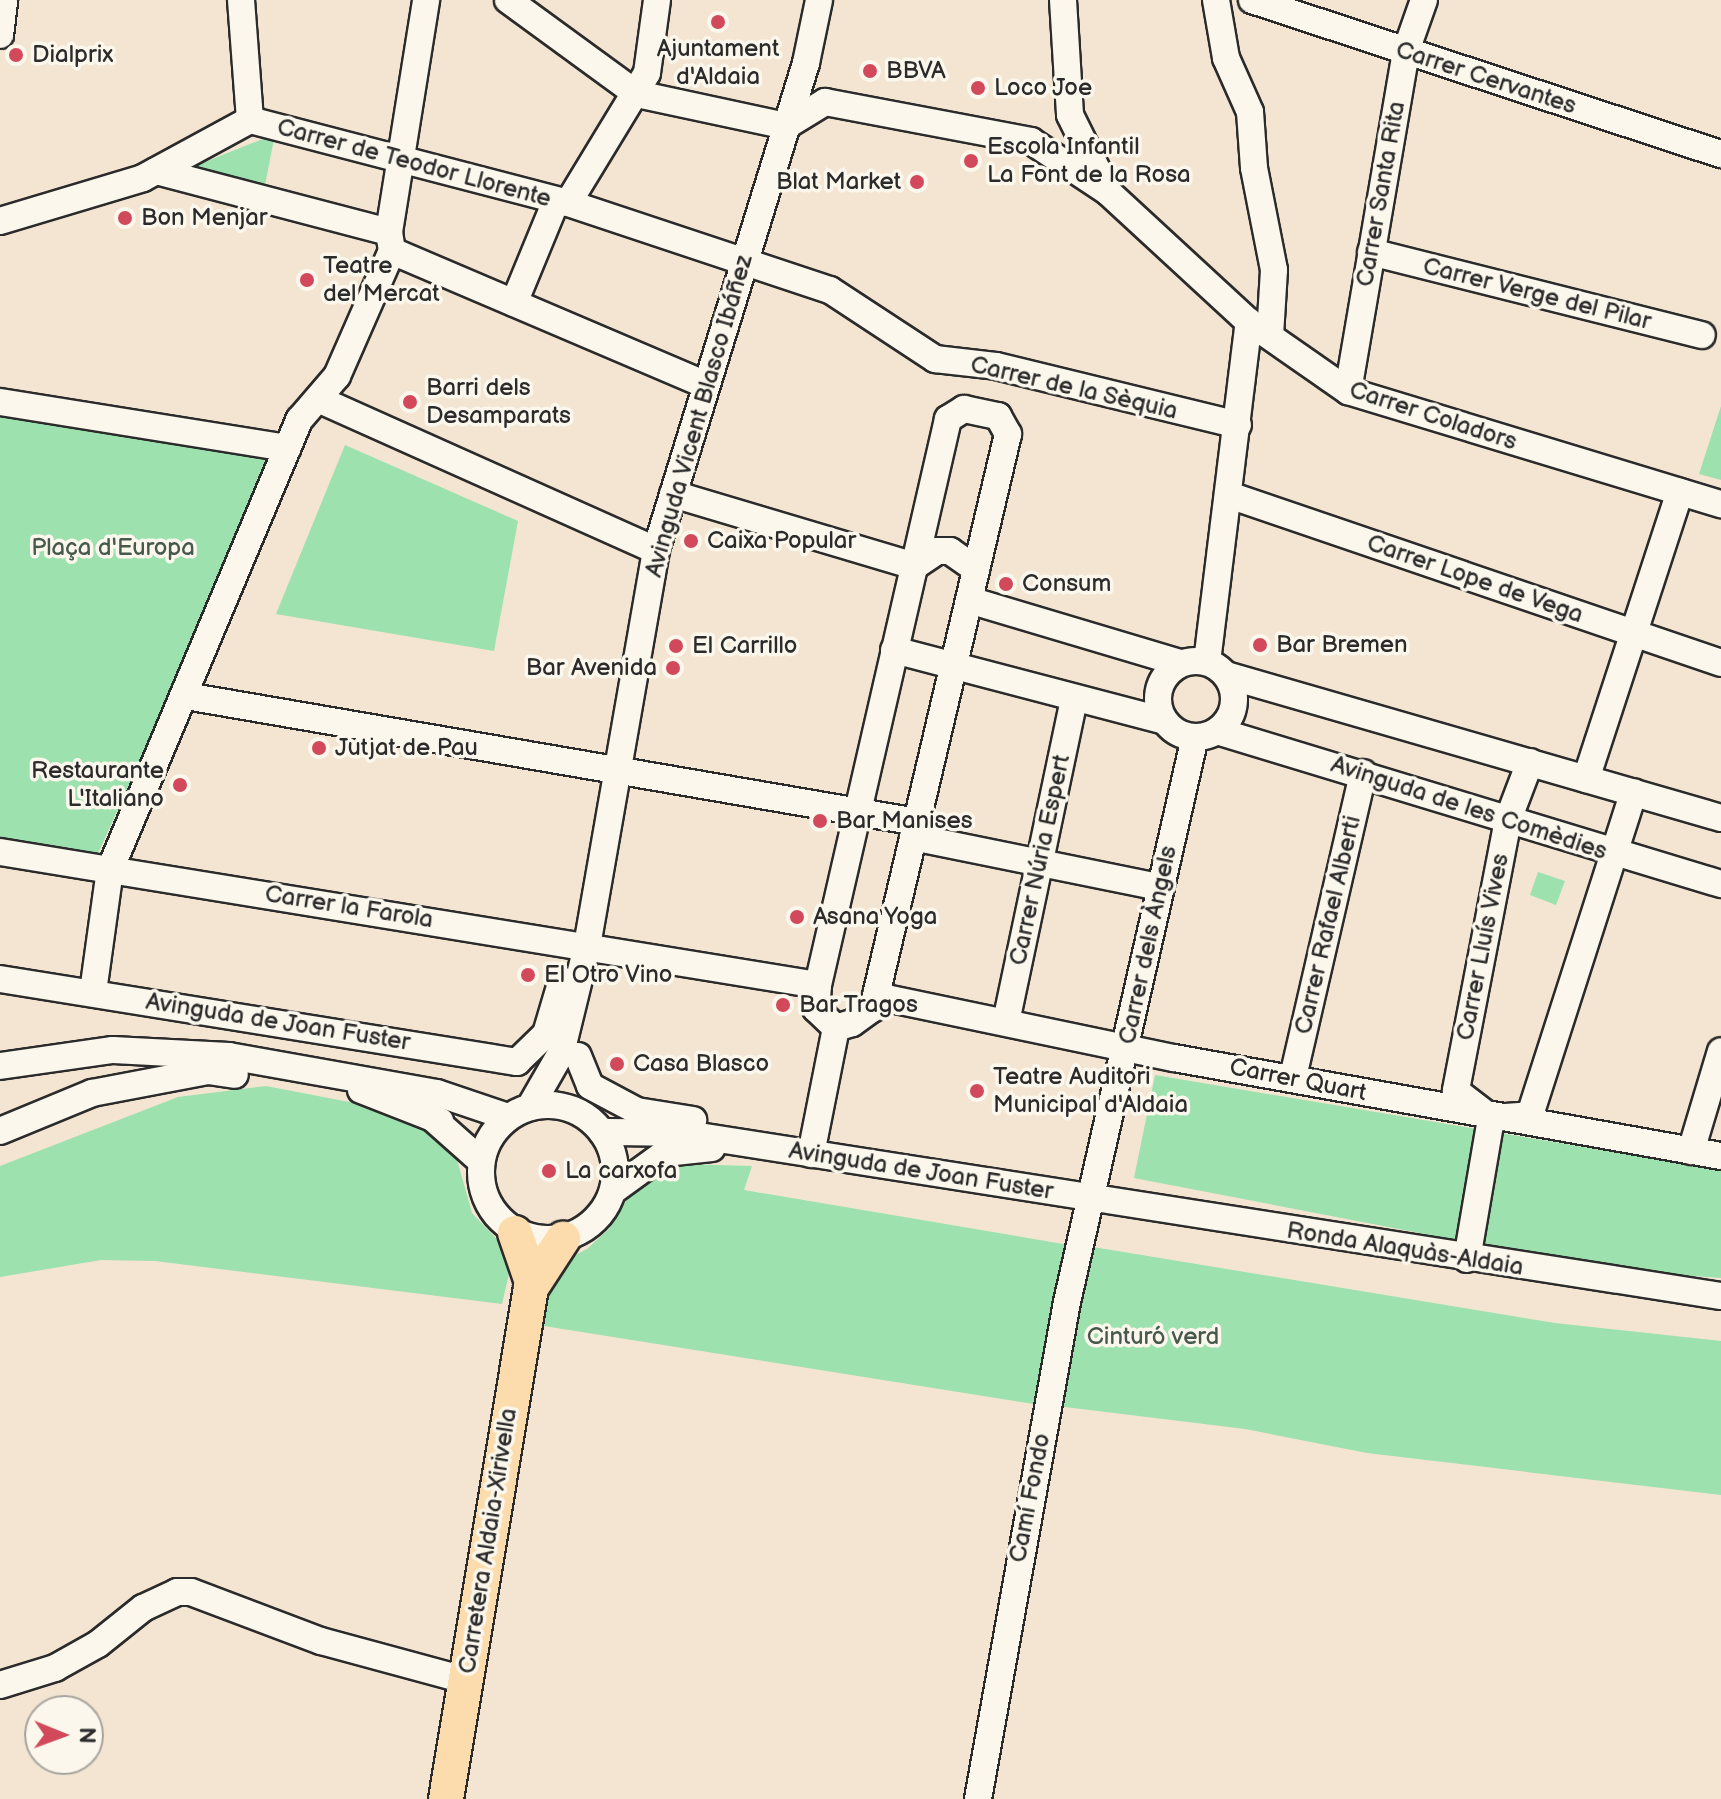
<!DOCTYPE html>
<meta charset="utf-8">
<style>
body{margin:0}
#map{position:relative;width:1721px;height:1799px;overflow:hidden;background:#f3e5d1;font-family:"Balsamiq Sans",sans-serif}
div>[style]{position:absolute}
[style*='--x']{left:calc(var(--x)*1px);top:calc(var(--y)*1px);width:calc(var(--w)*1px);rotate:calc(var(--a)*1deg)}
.green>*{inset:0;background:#9ce1ae}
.roads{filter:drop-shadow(2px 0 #2b2b2b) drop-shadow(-2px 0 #2b2b2b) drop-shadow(0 2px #2b2b2b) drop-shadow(0 -2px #2b2b2b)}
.minor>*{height:26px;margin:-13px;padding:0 13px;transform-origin:13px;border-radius:13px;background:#fbf7ec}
.minor>.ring{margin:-13px;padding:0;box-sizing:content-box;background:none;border:26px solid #fbf7ec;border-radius:50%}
.major>*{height:34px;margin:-17px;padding:0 17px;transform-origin:17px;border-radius:17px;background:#fcdcac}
.dots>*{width:22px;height:22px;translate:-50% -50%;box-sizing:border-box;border:4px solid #fbf7ec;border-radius:50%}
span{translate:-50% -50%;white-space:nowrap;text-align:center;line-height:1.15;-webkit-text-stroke:7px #fbf7ec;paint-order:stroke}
.poi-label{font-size:24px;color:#2b2b2b}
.left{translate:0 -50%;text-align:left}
.right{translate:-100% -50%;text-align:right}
.street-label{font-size:24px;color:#2b2b2b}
.park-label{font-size:24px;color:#47584c}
.north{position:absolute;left:24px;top:1695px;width:80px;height:80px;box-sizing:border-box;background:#fbf7ec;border:2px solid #a8a59f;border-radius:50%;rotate:91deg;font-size:22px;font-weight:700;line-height:32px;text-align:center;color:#2b2b2b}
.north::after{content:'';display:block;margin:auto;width:28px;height:36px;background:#d1495b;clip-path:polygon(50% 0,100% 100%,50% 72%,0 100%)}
</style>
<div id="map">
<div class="green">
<div style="clip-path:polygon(275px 134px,264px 190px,180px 172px)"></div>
<div style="clip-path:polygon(1721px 406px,1721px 480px,1699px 474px)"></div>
<div style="clip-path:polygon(0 415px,276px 461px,95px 860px,0 845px)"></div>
<div style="clip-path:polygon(345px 445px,518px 521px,494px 651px,276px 614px)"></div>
<div style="clip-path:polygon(1538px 872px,1565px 881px,1556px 905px,1530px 895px)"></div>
<div style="clip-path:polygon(1155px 1075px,1721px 1170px,1721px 1278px,1612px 1270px,1134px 1178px)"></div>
<div style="clip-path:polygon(266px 1086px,391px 1110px,454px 1149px,472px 1213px,508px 1251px,511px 1265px,502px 1304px,155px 1261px,101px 1260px,0 1277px,0 1166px,178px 1097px)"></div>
<div style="clip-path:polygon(681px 1164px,752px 1166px,744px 1190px,1069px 1245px,1040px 1405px,544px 1326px,547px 1283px,564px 1261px,587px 1249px,609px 1229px,634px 1188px,659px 1170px)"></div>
<div style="clip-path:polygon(1087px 1246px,1555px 1323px,1721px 1341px,1721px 1495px,1367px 1453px,1245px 1429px,1057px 1406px)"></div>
</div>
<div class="roads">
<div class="minor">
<div style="--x:241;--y:0;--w:120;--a:85.7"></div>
<div style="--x:508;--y:0;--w:160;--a:36.1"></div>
<div style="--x:637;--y:94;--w:152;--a:12.1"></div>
<div style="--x:1063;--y:0;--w:115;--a:86.5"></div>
<div style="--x:1070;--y:115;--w:86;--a:63.7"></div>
<div style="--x:1216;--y:0;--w:59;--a:80.2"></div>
<div style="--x:1226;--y:58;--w:59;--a:66"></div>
<div style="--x:1250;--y:112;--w:56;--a:85.9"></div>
<div style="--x:1254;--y:168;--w:104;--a:78.9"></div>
<div style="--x:1274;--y:270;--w:65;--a:93.5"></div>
<div style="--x:1252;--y:0;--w:494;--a:18.2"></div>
<div style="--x:0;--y:35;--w:35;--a:-83"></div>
<div style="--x:786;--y:126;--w:46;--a:-31.6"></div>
<div style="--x:825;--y:102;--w:210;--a:10.7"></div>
<div style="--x:1031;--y:141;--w:92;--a:33.5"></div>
<div style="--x:1108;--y:192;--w:192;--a:42.7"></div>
<div style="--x:1249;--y:322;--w:121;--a:34.9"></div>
<div style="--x:1348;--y:391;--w:390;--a:16.9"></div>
<div style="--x:156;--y:171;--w:241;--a:14.7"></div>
<div style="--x:568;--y:203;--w:152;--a:-58.7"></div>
<div style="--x:647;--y:73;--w:74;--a:-82.2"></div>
<div style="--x:0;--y:221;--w:149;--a:-16.7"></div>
<div style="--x:143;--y:178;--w:122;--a:-28.5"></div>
<div style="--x:250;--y:120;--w:329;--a:14.6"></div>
<div style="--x:568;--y:203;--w:276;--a:18.4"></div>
<div style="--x:830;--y:290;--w:126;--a:33.3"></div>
<div style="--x:935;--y:359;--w:61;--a:6.5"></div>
<div style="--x:996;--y:366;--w:249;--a:13.7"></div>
<div style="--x:392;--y:251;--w:341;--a:23.1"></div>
<div style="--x:1371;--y:252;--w:341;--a:14.1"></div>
<div style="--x:514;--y:303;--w:110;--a:-67.6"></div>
<div style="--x:1348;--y:391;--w:345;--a:-80.3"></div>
<div style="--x:1406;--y:51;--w:54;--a:-70.6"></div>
<div style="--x:320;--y:400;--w:368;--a:24.1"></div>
<div style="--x:0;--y:402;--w:291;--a:9.1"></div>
<div style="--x:964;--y:409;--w:35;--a:12"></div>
<div style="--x:998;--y:416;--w:21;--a:61"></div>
<div style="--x:1008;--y:434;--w:590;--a:103.23"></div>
<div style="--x:873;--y:1008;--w:26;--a:144"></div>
<div style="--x:852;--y:1023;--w:17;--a:163"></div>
<div style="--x:836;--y:1028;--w:28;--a:-136"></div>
<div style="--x:816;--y:1009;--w:24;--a:-85"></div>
<div style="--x:818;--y:985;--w:581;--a:-77.06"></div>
<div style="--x:948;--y:419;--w:19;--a:-32"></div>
<div style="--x:673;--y:494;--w:252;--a:16.6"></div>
<div style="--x:915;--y:566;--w:27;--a:-34"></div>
<div style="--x:937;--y:551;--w:13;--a:0"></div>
<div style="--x:950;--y:551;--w:32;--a:35"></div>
<div style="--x:1229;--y:495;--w:520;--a:18.85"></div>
<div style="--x:969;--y:600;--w:220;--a:16.6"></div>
<div style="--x:894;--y:650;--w:276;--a:14.7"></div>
<div class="ring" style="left:1158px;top:661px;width:50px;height:50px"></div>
<div style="--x:1207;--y:662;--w:343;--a:-83"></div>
<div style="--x:1226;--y:675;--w:515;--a:16.11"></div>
<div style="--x:186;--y:696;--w:742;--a:9.78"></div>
<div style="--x:1217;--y:731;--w:527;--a:16.89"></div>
<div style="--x:1530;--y:762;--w:62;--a:110.8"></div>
<div style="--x:1508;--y:820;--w:276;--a:100.9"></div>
<div style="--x:1456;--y:1091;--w:44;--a:37.6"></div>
<div style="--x:1491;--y:1118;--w:39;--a:-4"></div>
<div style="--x:1530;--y:1115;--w:339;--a:-72.2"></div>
<div style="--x:1586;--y:779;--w:302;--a:-71.9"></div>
<div style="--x:913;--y:837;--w:251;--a:11.5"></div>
<div style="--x:0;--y:852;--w:111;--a:9.3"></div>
<div style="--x:110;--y:870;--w:489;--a:-67.2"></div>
<div style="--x:300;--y:419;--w:57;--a:-49.3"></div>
<div style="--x:337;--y:376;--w:137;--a:-66.3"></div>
<div style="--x:392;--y:251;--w:19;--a:-99"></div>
<div style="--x:389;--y:232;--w:235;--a:-80.9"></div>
<div style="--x:0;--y:979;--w:524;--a:9.12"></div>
<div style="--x:517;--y:1062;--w:40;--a:-44"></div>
<div style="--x:546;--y:1034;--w:56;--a:-73.5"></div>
<div style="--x:93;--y:992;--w:123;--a:-82.1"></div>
<div style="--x:110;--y:870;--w:717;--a:9.23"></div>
<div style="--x:876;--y:996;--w:304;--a:11.8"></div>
<div style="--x:1174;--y:1058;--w:556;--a:10.16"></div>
<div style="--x:1006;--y:1022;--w:331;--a:-78.1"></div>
<div style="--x:578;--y:1056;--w:32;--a:68"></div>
<div style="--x:590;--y:1086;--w:53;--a:28"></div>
<div style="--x:637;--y:1111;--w:57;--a:9.1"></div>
<div style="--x:0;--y:1066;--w:114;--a:-8.1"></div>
<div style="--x:113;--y:1050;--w:116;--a:3"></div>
<div style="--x:229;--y:1056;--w:211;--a:10.1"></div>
<div style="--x:437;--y:1093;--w:75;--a:18.7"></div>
<div style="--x:1293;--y:1077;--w:312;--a:-77"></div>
<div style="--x:361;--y:1090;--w:85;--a:21.4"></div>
<div class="ring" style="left:481px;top:1105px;width:108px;height:108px"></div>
<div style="--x:530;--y:1107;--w:62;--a:-60.1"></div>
<div style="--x:561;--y:1053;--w:110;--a:-76.3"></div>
<div style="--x:587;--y:946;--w:402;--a:-80.1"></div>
<div style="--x:656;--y:550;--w:510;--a:-72.88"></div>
<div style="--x:806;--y:63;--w:64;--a:-78.3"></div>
<div style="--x:428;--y:1114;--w:71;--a:41.6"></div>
<div style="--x:0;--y:1131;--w:100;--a:-22.4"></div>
<div style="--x:92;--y:1093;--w:118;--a:-10.7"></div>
<div style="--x:208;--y:1071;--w:27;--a:8"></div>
<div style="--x:602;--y:1132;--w:78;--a:0.7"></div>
<div style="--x:680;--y:1133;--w:1054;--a:8.9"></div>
<div style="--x:1691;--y:1151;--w:104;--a:-73.3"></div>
<div style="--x:811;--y:1154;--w:128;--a:-78.8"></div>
<div style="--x:614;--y:1190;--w:63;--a:-36"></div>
<div style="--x:665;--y:1153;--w:47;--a:-6.1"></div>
<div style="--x:1467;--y:1259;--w:143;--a:-80.3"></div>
<div style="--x:0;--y:1685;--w:58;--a:-17.2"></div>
<div style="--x:55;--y:1668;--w:49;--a:-29.2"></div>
<div style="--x:98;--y:1644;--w:58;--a:-38.7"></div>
<div style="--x:143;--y:1608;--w:38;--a:-25"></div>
<div style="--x:177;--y:1592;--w:14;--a:0"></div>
<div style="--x:191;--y:1592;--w:139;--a:20.7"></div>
<div style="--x:321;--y:1641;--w:149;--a:15.2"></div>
<div style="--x:978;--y:1799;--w:505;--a:-79.85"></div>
<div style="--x:1067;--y:1302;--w:579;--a:-77.24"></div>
</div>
<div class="major">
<div style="--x:515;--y:1233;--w:52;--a:70.9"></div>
<div style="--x:446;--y:1799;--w:518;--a:-80.56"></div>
<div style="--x:531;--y:1288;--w:59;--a:-56.9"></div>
</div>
</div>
<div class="dots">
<div style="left:718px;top:22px;background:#d1495b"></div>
<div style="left:16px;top:55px;background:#d1495b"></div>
<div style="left:870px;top:71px;background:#d1495b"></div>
<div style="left:978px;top:88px;background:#d1495b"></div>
<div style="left:971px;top:161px;background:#d1495b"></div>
<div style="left:917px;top:182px;background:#d1495b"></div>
<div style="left:125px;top:218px;background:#d1495b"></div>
<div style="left:307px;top:280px;background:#d1495b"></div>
<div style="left:410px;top:402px;background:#d1495b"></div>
<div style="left:691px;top:541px;background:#d1495b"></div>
<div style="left:1006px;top:584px;background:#d1495b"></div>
<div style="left:1260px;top:645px;background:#d1495b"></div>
<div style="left:676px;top:646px;background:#d1495b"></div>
<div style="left:673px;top:668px;background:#d1495b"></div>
<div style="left:319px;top:748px;background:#d1495b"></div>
<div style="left:180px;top:785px;background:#d1495b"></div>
<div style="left:820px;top:821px;background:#d1495b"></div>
<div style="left:797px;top:917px;background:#d1495b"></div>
<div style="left:528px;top:975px;background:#d1495b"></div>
<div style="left:783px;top:1005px;background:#d1495b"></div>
<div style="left:617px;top:1064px;background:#d1495b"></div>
<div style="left:977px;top:1091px;background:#d1495b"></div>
<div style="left:549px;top:1171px;background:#d1495b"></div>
</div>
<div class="poi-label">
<span style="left:718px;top:63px">Ajuntament<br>d'Aldaia</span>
<span class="left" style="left:32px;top:55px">Dialprix</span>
<span class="left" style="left:886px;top:71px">BBVA</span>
<span class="left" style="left:994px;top:88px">Loco Joe</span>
<span class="left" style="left:987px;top:161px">Escola Infantil<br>La Font de la Rosa</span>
<span class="right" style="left:901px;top:182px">Blat Market</span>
<span class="left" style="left:141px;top:218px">Bon Menjar</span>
<span class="left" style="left:323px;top:280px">Teatre<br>del Mercat</span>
<span class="left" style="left:426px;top:402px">Barri dels<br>Desamparats</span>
<span class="left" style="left:707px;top:541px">Caixa Popular</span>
<span class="left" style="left:1022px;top:584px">Consum</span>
<span class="left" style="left:1276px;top:645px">Bar Bremen</span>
<span class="left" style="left:692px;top:646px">El Carrillo</span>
<span class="right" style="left:657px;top:668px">Bar Avenida</span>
<span class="left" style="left:335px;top:748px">Jutjat de Pau</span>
<span class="right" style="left:164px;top:785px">Restaurante<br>L'Italiano</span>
<span class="left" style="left:836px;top:821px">Bar Manises</span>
<span class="left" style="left:813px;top:917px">Asana Yoga</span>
<span class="left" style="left:544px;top:975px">El Otro Vino</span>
<span class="left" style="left:799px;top:1005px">Bar Tragos</span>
<span class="left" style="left:633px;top:1064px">Casa Blasco</span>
<span class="left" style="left:993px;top:1091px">Teatre Auditori<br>Municipal d'Aldaia</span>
<span class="left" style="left:565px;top:1171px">La carxofa</span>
</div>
<div class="street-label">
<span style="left:1486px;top:78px;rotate:18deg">Carrer Cervantes</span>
<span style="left:414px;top:163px;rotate:15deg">Carrer de Teodor Llorente</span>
<span style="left:1381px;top:194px;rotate:-80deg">Carrer Santa Rita</span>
<span style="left:1537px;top:294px;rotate:14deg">Carrer Verge del Pilar</span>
<span style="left:1074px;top:388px;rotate:13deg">Carrer de la Sèquia</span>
<span style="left:699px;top:416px;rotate:-74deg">Avinguda Vicent Blasco Ibáñez</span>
<span style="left:1433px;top:416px;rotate:18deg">Carrer Coladors</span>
<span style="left:1475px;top:579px;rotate:19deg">Carrer Lope de Vega</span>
<span style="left:1469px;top:808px;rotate:18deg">Avinguda de les Comèdies</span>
<span style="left:1040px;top:860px;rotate:-78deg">Carrer Núria Espert</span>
<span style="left:349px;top:907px;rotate:9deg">Carrer la Farola</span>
<span style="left:1328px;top:925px;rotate:-77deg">Carrer Rafael Alberti</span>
<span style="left:1148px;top:945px;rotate:-78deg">Carrer dels Àngels</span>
<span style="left:1483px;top:947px;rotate:-79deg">Carrer Lluís Vives</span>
<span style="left:278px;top:1022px;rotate:9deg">Avinguda de Joan Fuster</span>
<span style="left:1298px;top:1080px;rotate:11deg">Carrer Quart</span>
<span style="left:921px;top:1171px;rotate:9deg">Avinguda de Joan Fuster</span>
<span style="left:1405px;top:1249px;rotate:9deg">Ronda Alaquàs-Aldaia</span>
<span style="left:1030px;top:1498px;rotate:-79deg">Camí Fondo</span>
<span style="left:488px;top:1541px;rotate:-81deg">Carretera Aldaia-Xirivella</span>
</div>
<div class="park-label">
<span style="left:113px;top:548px">Plaça d'Europa</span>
<span style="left:1153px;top:1337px">Cinturó verd</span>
</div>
<div class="north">N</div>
</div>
